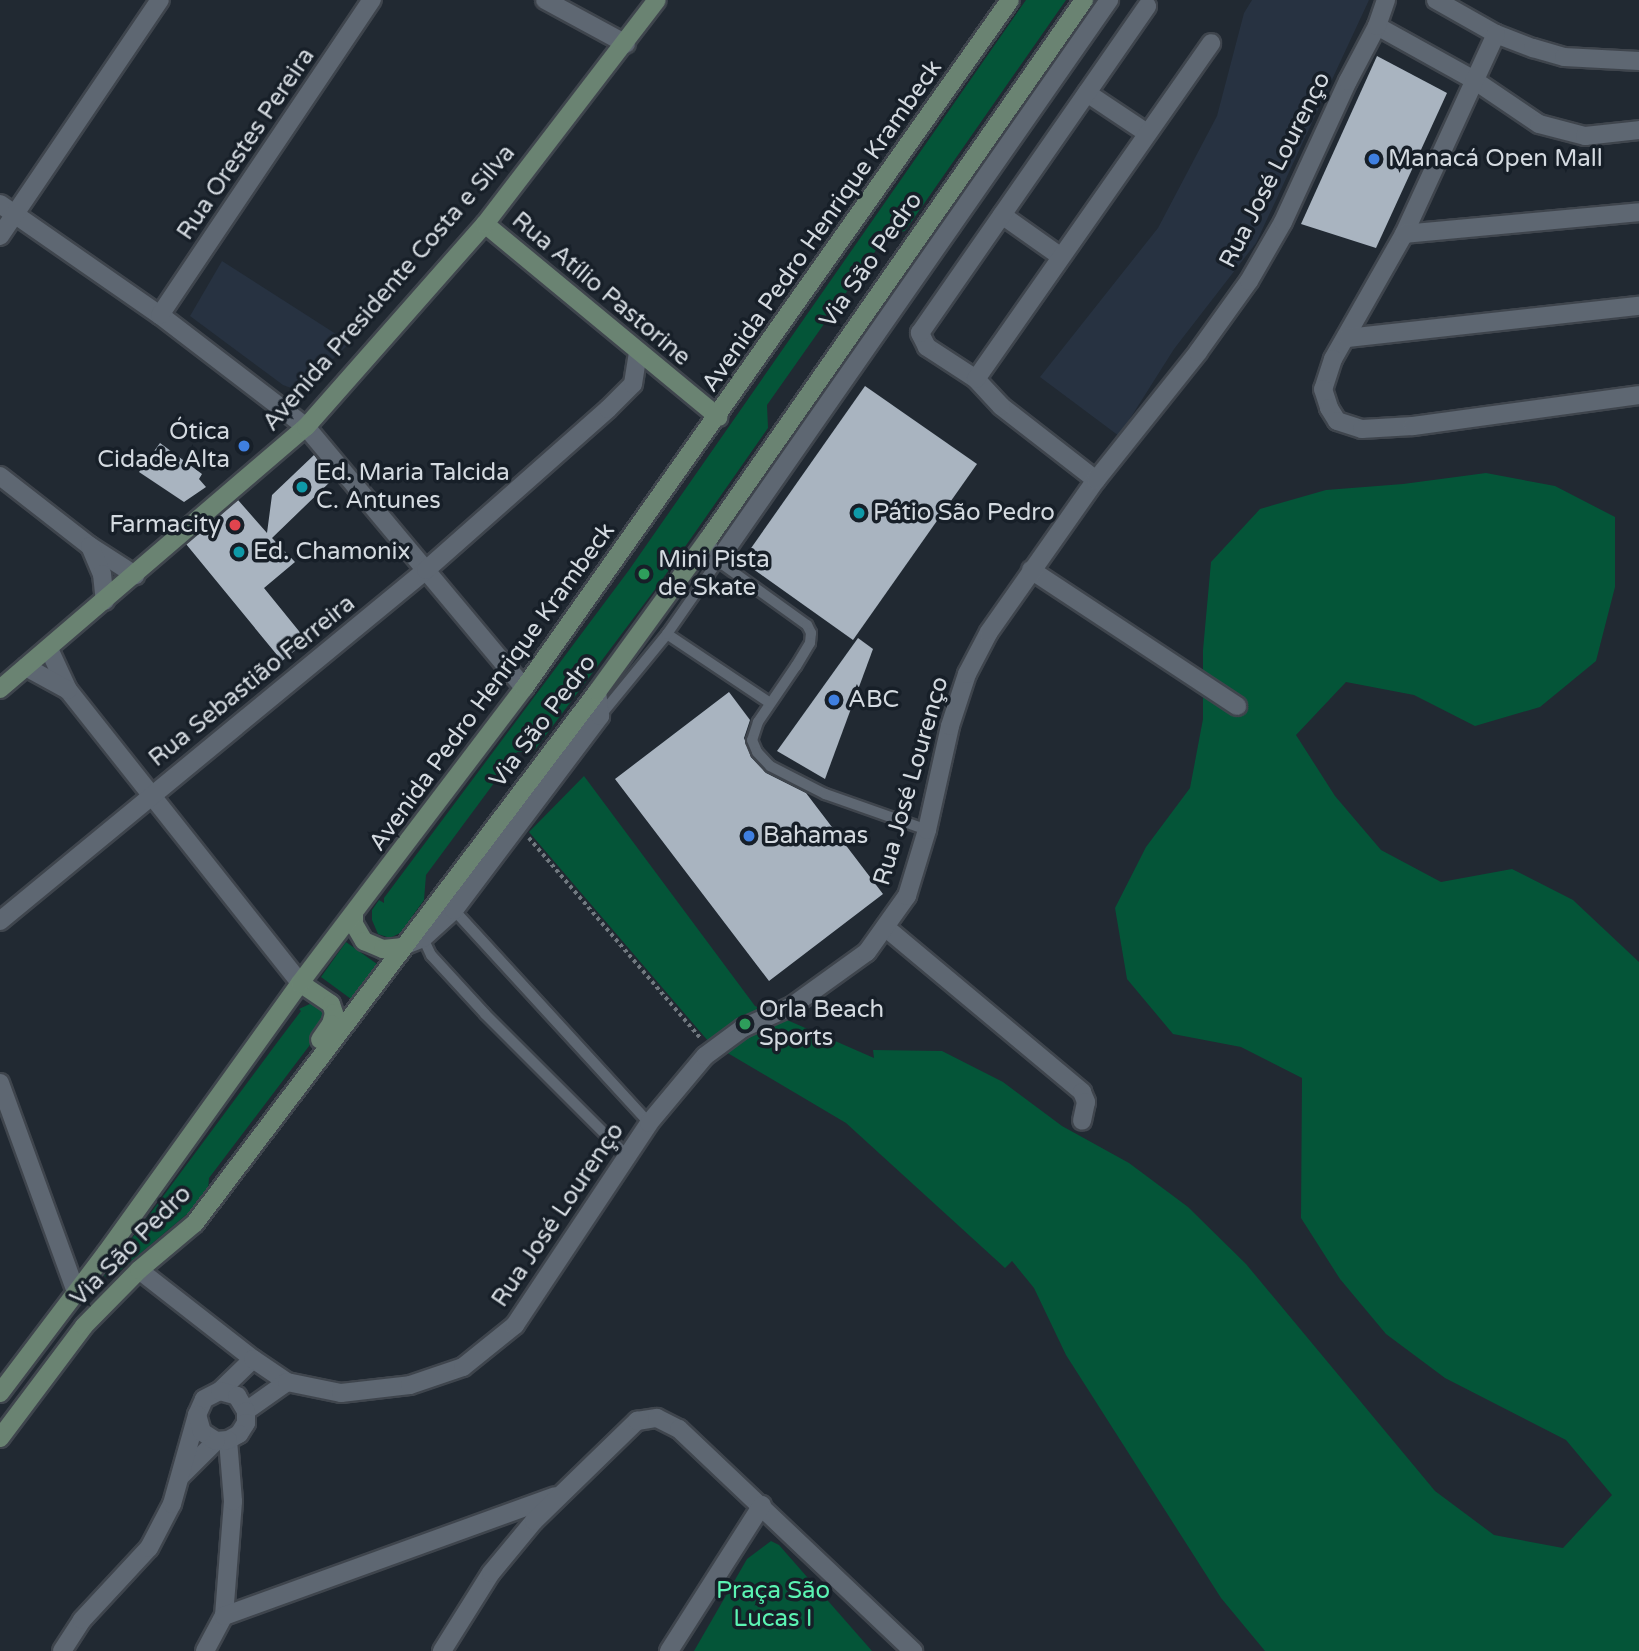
<!DOCTYPE html>
<meta charset="utf-8">
<style>
body{margin:0}
#map{position:relative;width:1639px;height:1651px;overflow:hidden;background:#212932;font-family:"Varela Round",sans-serif}
div>[style]{position:absolute}
[style*='--x']{left:calc(var(--x)*1px);top:calc(var(--y)*1px);width:calc(var(--w)*1px);rotate:calc(var(--a)*1deg)}
.built>*{inset:0;background:#273241}
.green>*{inset:0;background:#045538}
.building>*{inset:0;background:#a9b4c0}
.path>*{height:3.5px;margin-top:-1.75px;transform-origin:0;background:repeating-linear-gradient(90deg,#717980 0 3.5px,transparent 0 7px)}
.roads{filter:drop-shadow(2px 0 #3f454d) drop-shadow(-2px 0 #3f454d) drop-shadow(0 2px #3f454d) drop-shadow(0 -2px #3f454d)}
.lane>*{height:10px;margin:-5px;padding:0 5px;transform-origin:5px;border-radius:5px;background:#5e6772}
.street>*{height:18px;margin:-9px;padding:0 9px;transform-origin:9px;border-radius:9px;background:#5e6772}
.secondary>*{height:18px;margin:-9px;padding:0 9px;transform-origin:9px;border-radius:9px;background:#6a8372}
.dots>*{width:19px;height:19px;translate:-50% -50%;box-sizing:border-box;border:4px solid #171f28;border-radius:50%}
span{translate:-50% -50%;white-space:nowrap;text-align:center;line-height:1.15;-webkit-text-stroke:7px #171f28;paint-order:stroke}
.street-label{font-size:24px;color:#d4dae0}
.poi-label{font-size:24px;color:#d4dae0}
.left{translate:0 -50%;text-align:left}
.right{translate:-100% -50%;text-align:right}
.park-label{font-size:24px;color:#5bf4b3}
</style>
<div id="map">
<div class="built">
<div style="clip-path:polygon(1252px 0,1369px 0,1256px 243px,1174px 349px,1119px 436px,1040px 377px,1158px 228px,1217px 116px,1244px 13px)"></div>
<div style="clip-path:polygon(222px 261px,350px 343px,299px 391px,283px 385px,190px 316px)"></div>
</div>
<div class="green">
<div style="clip-path:polygon(1026px 0,1066px 0,905px 231px,886px 236px,767px 405px,768px 428px,659px 584px,534px 751px,517px 752px,426px 875px,424px 900px,400px 933px,390px 938px,378px 934px,372px 920px,372px 910px,379px 900px,384px 903px,384px 898px,629px 570px)"></div>
<div style="clip-path:polygon(1486px 473px,1555px 486px,1615px 517px,1615px 587px,1596px 661px,1540px 707px,1475px 726px,1414px 695px,1346px 682px,1296px 735px,1335px 796px,1381px 850px,1441px 882px,1512px 869px,1573px 900px,1639px 962px,1639px 1651px,1265px 1651px,1221px 1598px,1066px 1355px,1034px 1288px,1012px 1261px,1005px 1268px,846px 1123px,709px 1042px,529px 832px,584px 776px,755px 1006px,874px 1058px,873px 1050px,942px 1051px,1003px 1082px,1062px 1126px,1129px 1163px,1188px 1207px,1246px 1264px,1435px 1491px,1494px 1535px,1563px 1548px,1612px 1495px,1566px 1440px,1445px 1378px,1386px 1334px,1340px 1279px,1301px 1218px,1302px 1078px,1241px 1047px,1173px 1034px,1127px 979px,1115px 908px,1146px 847px,1190px 788px,1203px 719px,1203px 650px,1211px 562px,1260px 509px,1326px 490px,1403px 484px)"></div>
<div style="clip-path:polygon(346px 942px,377px 964px,351px 999px,321px 977px)"></div>
<div style="clip-path:polygon(314px 1002px,326px 1015px,325px 1025px,209px 1178px,208px 1190px,193px 1209px,110px 1279px,104px 1276px,279px 1040px,301px 1011px,299px 1009px)"></div>
<div style="clip-path:polygon(771px 1541px,779px 1545px,872px 1651px,694px 1651px,747px 1559px)"></div>
</div>
<div class="building">
<div style="clip-path:polygon(1377px 56px,1447px 93px,1376px 248px,1301px 224px)"></div>
<div style="clip-path:polygon(865px 386px,977px 464px,853px 640px,742px 561px)"></div>
<div style="clip-path:polygon(160px 443px,202px 474px,199px 479px,206px 487px,184px 502px,139px 472px)"></div>
<div style="clip-path:polygon(314px 455px,332px 480px,272px 538px,295px 562px,264px 588px,307px 641px,282px 661px,186px 544px,238px 500px,267px 533px,272px 495px)"></div>
<div style="clip-path:polygon(858px 638px,873px 649px,825px 779px,777px 751px)"></div>
<div style="clip-path:polygon(729px 692px,750px 720px,744px 738px,751px 757px,766px 773px,806px 793px,883px 894px,769px 981px,615px 779px)"></div>
</div>
<div class="path">
<div style="--x:529;--y:838;--w:265;--a:49.4"></div>
</div>
<div class="roads">
<div class="lane">
<div style="--x:709;--y:538;--w:25;--a:69"></div>
<div style="--x:718;--y:561;--w:110;--a:35.7"></div>
<div style="--x:807;--y:625;--w:9;--a:63"></div>
<div style="--x:811;--y:633;--w:10;--a:96"></div>
<div style="--x:810;--y:643;--w:27;--a:121"></div>
<div style="--x:796;--y:666;--w:68;--a:124.2"></div>
<div style="--x:758;--y:722;--w:19;--a:108"></div>
<div style="--x:752;--y:740;--w:13;--a:67"></div>
<div style="--x:757;--y:752;--w:19;--a:47"></div>
<div style="--x:770;--y:766;--w:62;--a:27"></div>
<div style="--x:825;--y:794;--w:108;--a:19.4"></div>
<div style="--x:667;--y:634;--w:124;--a:33.8"></div>
<div style="--x:600;--y:716;--w:106;--a:-50.7"></div>
<div style="--x:667;--y:634;--w:89;--a:-55.1"></div>
<div style="--x:454;--y:910;--w:289;--a:47.5"></div>
<div style="--x:423;--y:938;--w:19;--a:65"></div>
<div style="--x:431;--y:955;--w:80;--a:47.5"></div>
<div style="--x:485;--y:1014;--w:201;--a:45"></div>
</div>
<div class="street">
<div style="--x:545;--y:0;--w:92;--a:28.5"></div>
<div style="--x:1436;--y:0;--w:69;--a:29.5"></div>
<div style="--x:1496;--y:34;--w:40;--a:21"></div>
<div style="--x:1533;--y:48;--w:32;--a:16"></div>
<div style="--x:1564;--y:57;--w:75;--a:3.1"></div>
<div style="--x:1377;--y:26;--w:111;--a:29.1"></div>
<div style="--x:1474;--y:80;--w:78;--a:34.1"></div>
<div style="--x:1539;--y:124;--w:48;--a:14.6"></div>
<div style="--x:1585;--y:136;--w:54;--a:-6.3"></div>
<div style="--x:1496;--y:34;--w:220;--a:114.7"></div>
<div style="--x:1404;--y:234;--w:144;--a:119.6"></div>
<div style="--x:1333;--y:359;--w:32;--a:108"></div>
<div style="--x:1323;--y:389;--w:20;--a:72"></div>
<div style="--x:1329;--y:408;--w:15;--a:58"></div>
<div style="--x:1337;--y:421;--w:26;--a:18"></div>
<div style="--x:1362;--y:429;--w:51;--a:-3.4"></div>
<div style="--x:1413;--y:426;--w:228;--a:-7.8"></div>
<div style="--x:1087;--y:93;--w:72;--a:33.7"></div>
<div style="--x:0;--y:204;--w:195;--a:34.8"></div>
<div style="--x:160;--y:315;--w:184;--a:37.5"></div>
<div style="--x:306;--y:427;--w:340;--a:50.1"></div>
<div style="--x:1002;--y:215;--w:71;--a:35.3"></div>
<div style="--x:1404;--y:234;--w:236;--a:-5.3"></div>
<div style="--x:0;--y:236;--w:285;--a:-55.9"></div>
<div style="--x:160;--y:315;--w:380;--a:-56.1"></div>
<div style="--x:1347;--y:338;--w:294;--a:-6.3"></div>
<div style="--x:976;--y:379;--w:59;--a:-146.9"></div>
<div style="--x:927;--y:347;--w:16;--a:-117"></div>
<div style="--x:920;--y:333;--w:398;--a:-55.2"></div>
<div style="--x:0;--y:476;--w:114;--a:37.9"></div>
<div style="--x:90;--y:546;--w:54;--a:32.8"></div>
<div style="--x:1096;--y:480;--w:120;--a:-142.1"></div>
<div style="--x:1001;--y:406;--w:37;--a:-133"></div>
<div style="--x:976;--y:379;--w:410;--a:-55"></div>
<div style="--x:90;--y:546;--w:30;--a:67"></div>
<div style="--x:102;--y:574;--w:27;--a:84"></div>
<div style="--x:718;--y:561;--w:684;--a:-55.12"></div>
<div style="--x:1031;--y:570;--w:247;--a:33.4"></div>
<div style="--x:49;--y:649;--w:45;--a:65.1"></div>
<div style="--x:68;--y:690;--w:374;--a:51.6"></div>
<div style="--x:26;--y:667;--w:48;--a:28.7"></div>
<div style="--x:0;--y:921;--w:552;--a:-39.49"></div>
<div style="--x:426;--y:570;--w:243;--a:-41.5"></div>
<div style="--x:608;--y:409;--w:35;--a:-45"></div>
<div style="--x:633;--y:384;--w:31;--a:-81"></div>
<div style="--x:885;--y:927;--w:257;--a:39.9"></div>
<div style="--x:1082;--y:1092;--w:11;--a:68"></div>
<div style="--x:1086;--y:1102;--w:19;--a:102"></div>
<div style="--x:401;--y:947;--w:24;--a:-22"></div>
<div style="--x:423;--y:938;--w:42;--a:-42.1"></div>
<div style="--x:454;--y:910;--w:243;--a:-53"></div>
<div style="--x:600;--y:716;--w:24;--a:-97"></div>
<div style="--x:0;--y:1083;--w:222;--a:70"></div>
<div style="--x:139;--y:1270;--w:145;--a:38"></div>
<div style="--x:253;--y:1359;--w:46;--a:135.9"></div>
<div style="--x:253;--y:1359;--w:41;--a:34.1"></div>
<div style="--x:246;--y:1411;--w:50;--a:-35.3"></div>
<div style="--x:287;--y:1382;--w:55;--a:11.5"></div>
<div style="--x:341;--y:1393;--w:69;--a:-6.6"></div>
<div style="--x:410;--y:1385;--w:56;--a:-18.8"></div>
<div style="--x:463;--y:1367;--w:67;--a:-38.9"></div>
<div style="--x:515;--y:1325;--w:242;--a:-56.4"></div>
<div style="--x:649;--y:1123;--w:87;--a:-50.1"></div>
<div style="--x:705;--y:1056;--w:47;--a:-36.4"></div>
<div style="--x:743;--y:1028;--w:54;--a:-24.2"></div>
<div style="--x:792;--y:1006;--w:92;--a:-35.8"></div>
<div style="--x:867;--y:952;--w:69;--a:-54.5"></div>
<div style="--x:907;--y:896;--w:69;--a:-73.1"></div>
<div style="--x:927;--y:830;--w:107;--a:-77.5"></div>
<div style="--x:950;--y:726;--w:55;--a:-71.9"></div>
<div style="--x:967;--y:674;--w:47;--a:-62.4"></div>
<div style="--x:989;--y:632;--w:186;--a:-54.9"></div>
<div style="--x:1096;--y:480;--w:164;--a:-51.4"></div>
<div style="--x:1198;--y:352;--w:87;--a:-54.3"></div>
<div style="--x:1249;--y:281;--w:68;--a:-60"></div>
<div style="--x:1283;--y:222;--w:155;--a:-65.3"></div>
<div style="--x:1348;--y:81;--w:62;--a:-62.2"></div>
<div style="--x:1377;--y:26;--w:28;--a:-71"></div>
<div style="--x:181;--y:1476;--w:49;--a:-45"></div>
<div style="--x:224;--y:1616;--w:115;--a:-85.5"></div>
<div style="--x:233;--y:1501;--w:61;--a:-94.7"></div>
<div style="--x:62;--y:1651;--w:37;--a:-57"></div>
<div style="--x:82;--y:1620;--w:98;--a:-47.1"></div>
<div style="--x:149;--y:1548;--w:50;--a:-62.4"></div>
<div style="--x:172;--y:1504;--w:92;--a:-74.3"></div>
<div style="--x:197;--y:1415;--w:17;--a:-66"></div>
<div style="--x:204;--y:1399;--w:18;--a:-27"></div>
<div style="--x:220;--y:1391;--w:18;--a:16"></div>
<div style="--x:237;--y:1396;--w:17;--a:59"></div>
<div style="--x:246;--y:1411;--w:12;--a:90"></div>
<div style="--x:246;--y:1423;--w:13;--a:122"></div>
<div style="--x:239;--y:1434;--w:13;--a:151"></div>
<div style="--x:228;--y:1440;--w:12;--a:175"></div>
<div style="--x:216;--y:1441;--w:17;--a:-147"></div>
<div style="--x:202;--y:1432;--w:18;--a:-106"></div>
<div style="--x:205;--y:1651;--w:40;--a:-62"></div>
<div style="--x:224;--y:1616;--w:352;--a:-19.9"></div>
<div style="--x:442;--y:1651;--w:92;--a:-57.9"></div>
<div style="--x:491;--y:1573;--w:67;--a:-50.4"></div>
<div style="--x:534;--y:1521;--w:144;--a:-44.2"></div>
<div style="--x:637;--y:1421;--w:20;--a:-9"></div>
<div style="--x:657;--y:1418;--w:25;--a:27"></div>
<div style="--x:679;--y:1429;--w:323;--a:43.5"></div>
<div style="--x:669;--y:1651;--w:173;--a:-57.5"></div>
</div>
<div class="secondary">
<div style="--x:485;--y:224;--w:303;--a:39.6"></div>
<div style="--x:0;--y:689;--w:403;--a:-40.6"></div>
<div style="--x:306;--y:427;--w:271;--a:-48.6"></div>
<div style="--x:485;--y:224;--w:282;--a:-52.5"></div>
<div style="--x:354;--y:914;--w:10;--a:90"></div>
<div style="--x:354;--y:924;--w:20;--a:60"></div>
<div style="--x:364;--y:941;--w:21;--a:23"></div>
<div style="--x:383;--y:949;--w:18;--a:-6"></div>
<div style="--x:300;--y:983;--w:37;--a:34"></div>
<div style="--x:331;--y:1004;--w:9;--a:72"></div>
<div style="--x:334;--y:1013;--w:11;--a:105"></div>
<div style="--x:331;--y:1024;--w:19;--a:125"></div>
<div style="--x:0;--y:1393;--w:176;--a:-52.9"></div>
<div style="--x:106;--y:1253;--w:332;--a:-54.3"></div>
<div style="--x:300;--y:983;--w:370;--a:-52.8"></div>
<div style="--x:524;--y:688;--w:842;--a:-54.76"></div>
<div style="--x:0;--y:1438;--w:140;--a:-53.1"></div>
<div style="--x:84;--y:1326;--w:78;--a:-45.5"></div>
<div style="--x:139;--y:1270;--w:73;--a:-40"></div>
<div style="--x:195;--y:1223;--w:666;--a:-52.87"></div>
<div style="--x:597;--y:692;--w:190;--a:-54"></div>
<div style="--x:709;--y:538;--w:656;--a:-55.12"></div>
</div>
</div>
<div class="dots">
<div style="left:1374px;top:159px;background:#3f7fe0"></div>
<div style="left:244px;top:446px;background:#3f7fe0"></div>
<div style="left:302px;top:487px;background:#0f9aa8"></div>
<div style="left:859px;top:513px;background:#0f9aa8"></div>
<div style="left:235px;top:525px;background:#e0444e"></div>
<div style="left:239px;top:552px;background:#0f9aa8"></div>
<div style="left:644px;top:574px;background:#2e9e5b"></div>
<div style="left:834px;top:700px;background:#3f7fe0"></div>
<div style="left:749px;top:836px;background:#3f7fe0"></div>
<div style="left:745px;top:1024px;background:#2e9e5b"></div>
</div>
<div class="street-label">
<span style="left:246px;top:144px;rotate:-56deg">Rua Orestes Pereira</span>
<span style="left:1275px;top:170px;rotate:-63deg">Rua José Lourenço</span>
<span style="left:822px;top:226px;rotate:-55deg">Avenida Pedro Henrique Krambeck</span>
<span style="left:871px;top:260px;rotate:-55deg">Via São Pedro</span>
<span style="left:389px;top:288px;rotate:-49deg">Avenida Presidente Costa e Silva</span>
<span style="left:601px;top:289px;rotate:40deg">Rua Atílio Pastorine</span>
<span style="left:252px;top:681px;rotate:-39deg">Rua Sebastião Ferreira</span>
<span style="left:492px;top:687px;rotate:-54deg">Avenida Pedro Henrique Krambeck</span>
<span style="left:543px;top:721px;rotate:-53deg">Via São Pedro</span>
<span style="left:911px;top:781px;rotate:-74deg">Rua José Lourenço</span>
<span style="left:558px;top:1215px;rotate:-56deg">Rua José Lourenço</span>
<span style="left:131px;top:1246px;rotate:-45deg">Via São Pedro</span>
</div>
<div class="poi-label">
<span class="left" style="left:1388px;top:159px">Manacá Open Mall</span>
<span class="right" style="left:230px;top:446px">Ótica<br>Cidade Alta</span>
<span class="left" style="left:316px;top:487px">Ed. Maria Talcida<br>C. Antunes</span>
<span class="left" style="left:873px;top:513px">Pátio São Pedro</span>
<span class="right" style="left:221px;top:525px">Farmacity</span>
<span class="left" style="left:253px;top:552px">Ed. Chamonix</span>
<span class="left" style="left:658px;top:574px">Mini Pista<br>de Skate</span>
<span class="left" style="left:848px;top:700px">ABC</span>
<span class="left" style="left:763px;top:836px">Bahamas</span>
<span class="left" style="left:759px;top:1024px">Orla Beach<br>Sports</span>
</div>
<div class="park-label">
<span style="left:773px;top:1605px">Praça São<br>Lucas I</span>
</div>
</div>
